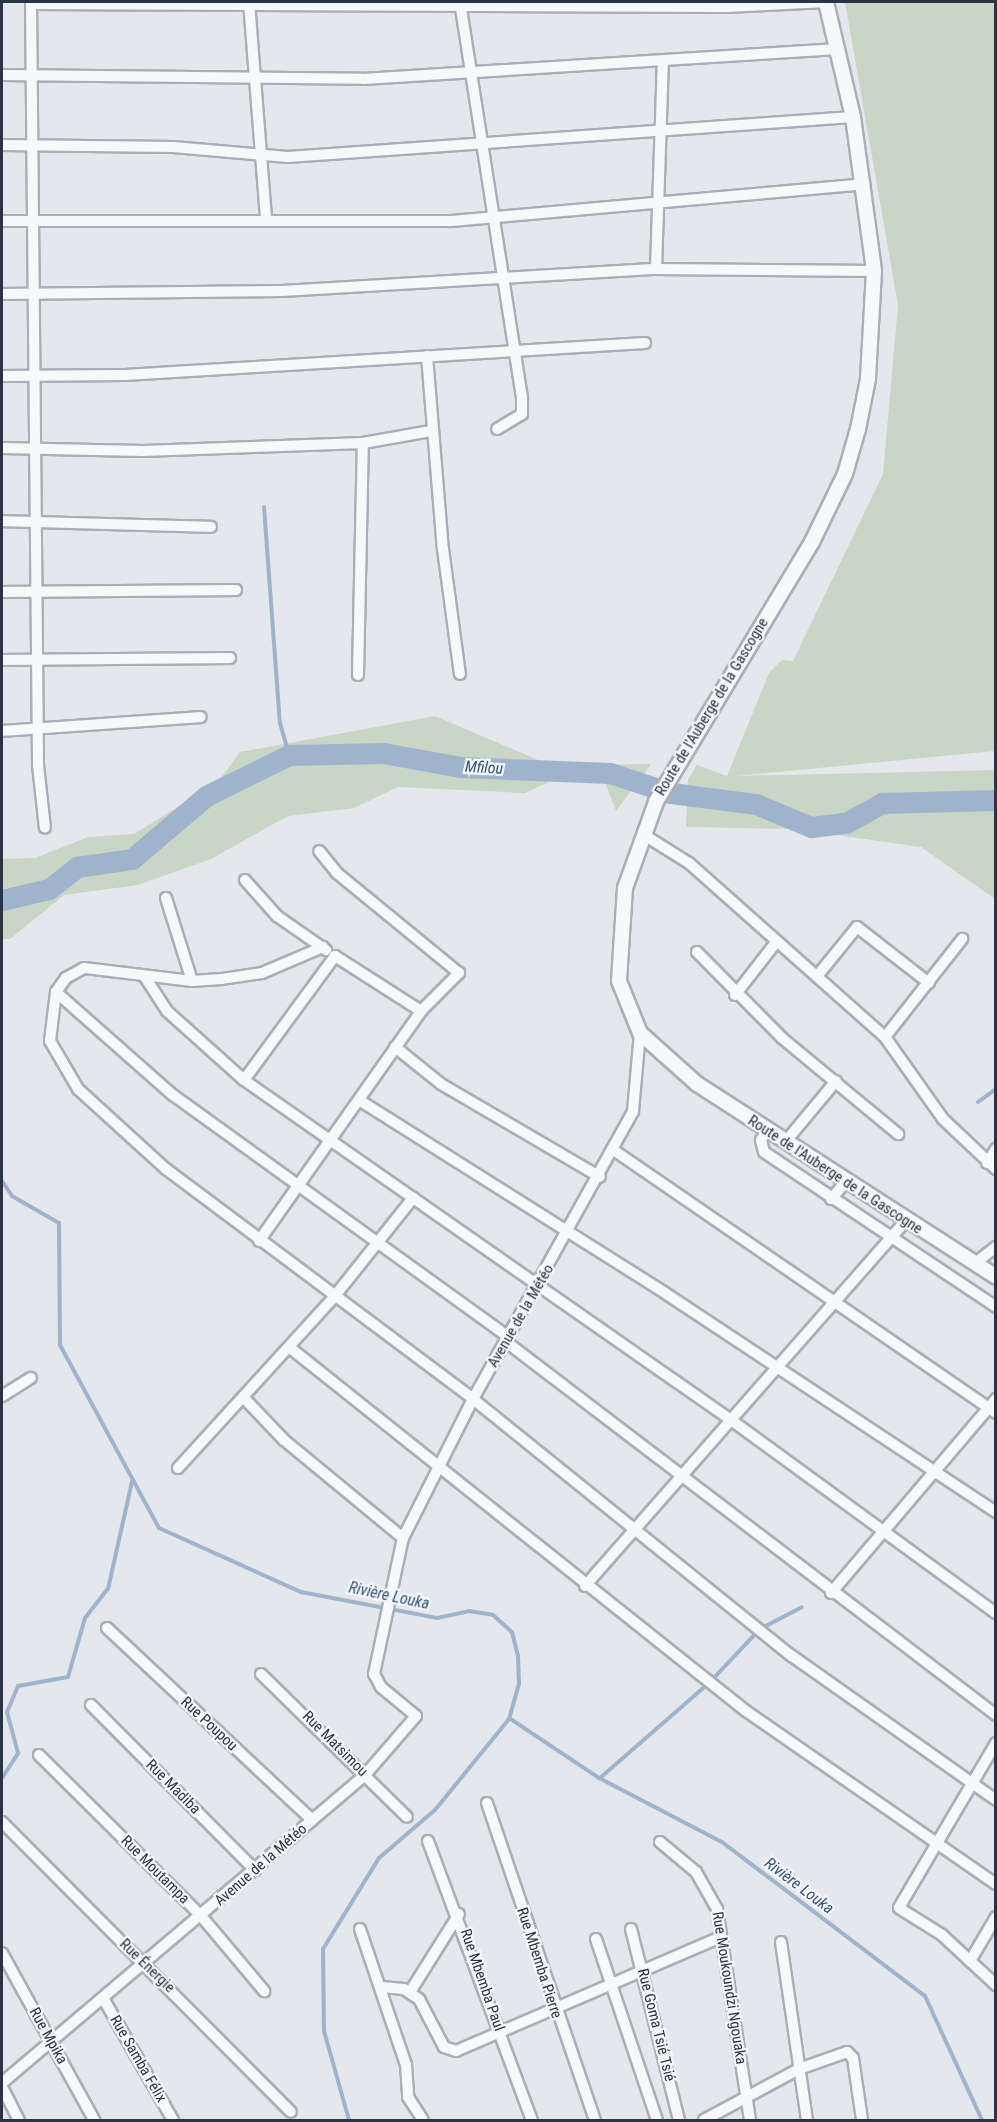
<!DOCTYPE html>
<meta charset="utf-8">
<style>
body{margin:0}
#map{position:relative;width:997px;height:2122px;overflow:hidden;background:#e4e7ec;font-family:"Roboto Condensed",sans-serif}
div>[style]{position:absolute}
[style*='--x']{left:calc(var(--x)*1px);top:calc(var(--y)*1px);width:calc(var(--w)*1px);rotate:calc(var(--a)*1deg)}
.green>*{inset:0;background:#c9d6c5}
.stream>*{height:4px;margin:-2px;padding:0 2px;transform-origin:2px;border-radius:2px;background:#9fb4cc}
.river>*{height:21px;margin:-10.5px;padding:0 10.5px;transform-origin:10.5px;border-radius:10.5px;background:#9fb4cc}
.roads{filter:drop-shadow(2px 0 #a9aeb7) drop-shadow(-2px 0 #a9aeb7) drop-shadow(0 2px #a9aeb7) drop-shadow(0 -2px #a9aeb7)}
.minor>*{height:10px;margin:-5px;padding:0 5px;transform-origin:5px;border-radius:5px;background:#f7f8fa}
.tertiary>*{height:14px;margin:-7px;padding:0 7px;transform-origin:7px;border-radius:7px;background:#f7f8fa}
span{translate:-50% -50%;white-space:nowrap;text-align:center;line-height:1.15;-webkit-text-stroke:4.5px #f4f6f9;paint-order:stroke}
.street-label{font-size:15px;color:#2b3445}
.water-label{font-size:16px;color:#34527a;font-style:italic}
.frame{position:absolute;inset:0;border:3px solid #2b3445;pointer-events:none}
</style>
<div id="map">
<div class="green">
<div style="clip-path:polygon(845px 2px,995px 2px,995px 751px,736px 776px,995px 770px,995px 899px,921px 847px,795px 829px,686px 827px,688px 779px,697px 765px,727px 776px,769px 673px,782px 660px,793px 661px,883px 474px,898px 305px)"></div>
<div style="clip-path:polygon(435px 716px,550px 765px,651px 764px,616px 811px,605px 782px,551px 781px,525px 793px,398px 787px,354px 808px,288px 816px,211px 859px,138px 885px,64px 895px,10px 939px,2px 939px,2px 859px,35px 858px,88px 837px,134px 834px,218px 782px,240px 752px)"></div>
</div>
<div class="stream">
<div style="--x:264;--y:507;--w:217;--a:85.8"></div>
<div style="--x:280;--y:723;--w:33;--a:74"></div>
<div style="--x:978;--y:1102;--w:22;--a:-36"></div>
<div style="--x:2;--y:1181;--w:18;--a:56"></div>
<div style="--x:12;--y:1196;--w:54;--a:29.9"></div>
<div style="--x:59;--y:1223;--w:122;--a:89.5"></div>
<div style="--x:60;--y:1345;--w:208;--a:61.6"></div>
<div style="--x:159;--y:1528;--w:156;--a:24.3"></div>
<div style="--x:301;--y:1592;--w:138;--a:10.8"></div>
<div style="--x:437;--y:1618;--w:33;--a:-12"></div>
<div style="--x:469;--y:1611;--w:24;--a:9"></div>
<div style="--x:493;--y:1615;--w:25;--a:42"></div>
<div style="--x:512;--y:1632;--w:25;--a:76"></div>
<div style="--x:518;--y:1656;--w:28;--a:88"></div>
<div style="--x:519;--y:1684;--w:35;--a:106"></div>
<div style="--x:509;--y:1718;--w:108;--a:33.7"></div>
<div style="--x:599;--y:1778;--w:139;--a:27.5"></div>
<div style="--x:722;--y:1842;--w:255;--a:37.2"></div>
<div style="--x:925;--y:1996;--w:136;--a:65.3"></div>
<div style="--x:2;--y:1778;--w:30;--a:-57"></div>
<div style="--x:18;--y:1753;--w:42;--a:-105"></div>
<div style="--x:7;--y:1712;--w:28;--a:-67"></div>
<div style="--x:18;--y:1686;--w:51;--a:-10.2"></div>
<div style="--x:68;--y:1677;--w:61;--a:-73.9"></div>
<div style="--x:85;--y:1618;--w:37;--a:-52"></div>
<div style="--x:108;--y:1589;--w:110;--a:-77.4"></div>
<div style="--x:600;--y:1778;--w:145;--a:-41.1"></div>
<div style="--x:709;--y:1683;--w:74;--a:-46.6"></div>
<div style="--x:760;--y:1629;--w:47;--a:-27.6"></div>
<div style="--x:349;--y:2120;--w:92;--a:-105.7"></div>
<div style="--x:324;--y:2031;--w:82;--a:-90.7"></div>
<div style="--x:323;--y:1949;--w:107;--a:-58.4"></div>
<div style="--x:379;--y:1858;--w:74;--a:-40.6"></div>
<div style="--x:435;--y:1810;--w:117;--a:-50.9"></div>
</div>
<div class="river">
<div style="--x:2;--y:900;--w:48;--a:-13.2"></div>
<div style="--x:49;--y:889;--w:36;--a:-38"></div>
<div style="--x:77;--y:867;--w:56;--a:-8.3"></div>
<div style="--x:132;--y:859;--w:97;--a:-40.4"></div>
<div style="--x:206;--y:796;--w:93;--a:-26.3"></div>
<div style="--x:289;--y:755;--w:94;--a:-1.2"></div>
<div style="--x:383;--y:753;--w:78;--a:10.3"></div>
<div style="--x:460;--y:767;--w:150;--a:2.3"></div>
<div style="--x:610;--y:773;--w:64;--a:18.2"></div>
<div style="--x:671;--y:793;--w:86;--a:7.4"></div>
<div style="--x:756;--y:804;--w:60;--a:22.7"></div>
<div style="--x:811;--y:827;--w:35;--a:-7"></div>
<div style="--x:846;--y:823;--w:41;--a:-29.1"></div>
<div style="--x:882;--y:803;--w:114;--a:-1.5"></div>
</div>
<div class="roads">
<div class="minor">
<div style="--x:31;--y:2;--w:763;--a:89.47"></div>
<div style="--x:38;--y:765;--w:63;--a:83.7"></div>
<div style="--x:249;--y:2;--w:218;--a:85.5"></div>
<div style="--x:460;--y:2;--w:402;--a:81.1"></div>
<div style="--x:522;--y:399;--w:15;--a:90"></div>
<div style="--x:522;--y:414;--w:29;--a:149"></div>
<div style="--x:31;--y:4;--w:695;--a:0.25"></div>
<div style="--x:726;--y:7;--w:100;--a:-2.9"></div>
<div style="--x:2;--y:75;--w:361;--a:0.6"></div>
<div style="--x:363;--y:79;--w:476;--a:-3.6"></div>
<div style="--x:2;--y:145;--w:171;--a:0.7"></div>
<div style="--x:173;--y:147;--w:115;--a:5"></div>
<div style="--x:288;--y:157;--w:566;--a:-4.05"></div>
<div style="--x:2;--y:221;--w:449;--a:0"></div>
<div style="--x:451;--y:221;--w:415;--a:-5.1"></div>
<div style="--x:656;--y:269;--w:207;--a:-88.1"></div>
<div style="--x:2;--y:294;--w:280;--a:-0.6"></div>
<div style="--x:282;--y:291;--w:375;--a:-3.4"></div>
<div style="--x:656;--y:269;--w:218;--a:0.5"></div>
<div style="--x:427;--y:356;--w:194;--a:85.3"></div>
<div style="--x:443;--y:549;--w:126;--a:82.3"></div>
<div style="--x:2;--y:376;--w:123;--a:-0.5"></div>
<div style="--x:125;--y:375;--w:521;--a:-3.52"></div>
<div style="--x:2;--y:448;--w:141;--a:1.2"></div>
<div style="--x:143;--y:451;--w:220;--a:-2.1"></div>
<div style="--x:363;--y:443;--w:69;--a:-10"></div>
<div style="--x:2;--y:521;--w:209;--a:1.6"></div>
<div style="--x:2;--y:592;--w:234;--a:-0.5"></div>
<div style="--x:2;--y:660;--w:228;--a:-0.5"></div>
<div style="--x:358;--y:675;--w:232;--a:-88.8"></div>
<div style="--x:2;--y:731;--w:199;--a:-4"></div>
<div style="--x:644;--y:835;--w:53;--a:31.9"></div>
<div style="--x:689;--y:863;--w:262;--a:41.6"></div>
<div style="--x:885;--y:1037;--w:125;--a:-51.8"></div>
<div style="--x:245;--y:880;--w:48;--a:48.4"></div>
<div style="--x:277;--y:916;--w:60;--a:34.8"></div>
<div style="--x:166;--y:898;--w:87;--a:72.6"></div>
<div style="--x:323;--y:947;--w:66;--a:156.9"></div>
<div style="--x:262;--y:973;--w:40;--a:171.5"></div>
<div style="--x:222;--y:979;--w:30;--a:176"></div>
<div style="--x:192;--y:981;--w:109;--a:-173.1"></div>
<div style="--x:84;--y:968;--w:21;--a:151"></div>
<div style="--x:66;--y:978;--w:17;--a:126"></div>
<div style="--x:56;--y:992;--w:49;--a:97"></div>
<div style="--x:50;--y:1041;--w:56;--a:59.7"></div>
<div style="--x:78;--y:1089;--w:119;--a:42.3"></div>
<div style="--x:166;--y:1169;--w:384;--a:36.8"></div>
<div style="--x:473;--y:1399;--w:410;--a:38.9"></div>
<div style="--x:792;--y:1656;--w:250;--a:35.2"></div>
<div style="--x:697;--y:952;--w:121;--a:45.3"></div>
<div style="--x:782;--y:1038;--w:151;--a:39.6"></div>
<div style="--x:818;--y:975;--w:62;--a:-50.9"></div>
<div style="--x:857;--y:927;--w:91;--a:37.9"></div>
<div style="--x:145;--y:977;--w:40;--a:57.1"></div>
<div style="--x:167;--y:1011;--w:103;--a:41.9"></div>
<div style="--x:244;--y:1080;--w:594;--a:34.92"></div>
<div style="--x:731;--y:1420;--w:328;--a:36.1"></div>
<div style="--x:56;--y:992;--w:156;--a:41.4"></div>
<div style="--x:173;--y:1095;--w:413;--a:35.8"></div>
<div style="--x:735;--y:995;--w:68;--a:-52.1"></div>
<div style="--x:885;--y:1037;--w:100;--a:54.7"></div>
<div style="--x:943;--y:1119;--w:73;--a:43.3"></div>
<div style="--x:395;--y:1047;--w:59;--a:38.8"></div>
<div style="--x:441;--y:1084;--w:184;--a:30.3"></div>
<div style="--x:244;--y:1080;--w:154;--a:-53.7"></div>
<div style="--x:335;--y:956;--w:102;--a:32.6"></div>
<div style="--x:359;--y:1100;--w:362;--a:32.2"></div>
<div style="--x:665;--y:1293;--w:397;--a:33.5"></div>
<div style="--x:767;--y:1130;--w:12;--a:121"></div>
<div style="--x:761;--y:1140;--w:12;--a:76"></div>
<div style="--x:764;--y:1152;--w:279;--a:33.7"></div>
<div style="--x:786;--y:1141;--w:78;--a:-50.2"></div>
<div style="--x:612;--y:1149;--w:466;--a:34.5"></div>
<div style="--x:987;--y:1163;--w:17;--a:-57"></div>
<div style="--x:831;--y:1199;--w:21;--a:-49"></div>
<div style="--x:259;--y:1241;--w:281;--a:-54.8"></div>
<div style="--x:421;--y:1011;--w:54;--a:-45"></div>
<div style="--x:459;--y:973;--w:158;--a:-140.7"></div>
<div style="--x:337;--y:873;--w:28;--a:-129"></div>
<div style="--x:974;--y:1264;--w:28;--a:-38"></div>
<div style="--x:505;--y:1341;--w:617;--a:37.3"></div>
<div style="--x:289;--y:1347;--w:584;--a:38.54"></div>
<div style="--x:746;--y:1711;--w:304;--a:34.7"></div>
<div style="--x:2;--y:1396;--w:34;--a:-32"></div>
<div style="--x:244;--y:1398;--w:58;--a:46.4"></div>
<div style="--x:284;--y:1440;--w:154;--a:39.5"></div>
<div style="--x:178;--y:1468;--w:231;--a:-47.6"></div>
<div style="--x:334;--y:1297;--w:127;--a:-51.4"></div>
<div style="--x:585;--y:1586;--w:485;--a:-48.7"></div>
<div style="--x:831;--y:1593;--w:255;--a:-49.6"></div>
<div style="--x:107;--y:1628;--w:281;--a:43.1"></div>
<div style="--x:261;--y:1674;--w:204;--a:44.4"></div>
<div style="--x:91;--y:1705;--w:233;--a:45.2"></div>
<div style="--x:996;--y:1743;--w:191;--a:120.5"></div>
<div style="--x:899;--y:1908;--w:51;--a:32.1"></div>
<div style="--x:942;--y:1935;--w:74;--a:42.8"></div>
<div style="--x:39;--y:1755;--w:230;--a:44.8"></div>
<div style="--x:202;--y:1917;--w:97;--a:50"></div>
<div style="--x:487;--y:1803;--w:335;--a:71.2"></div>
<div style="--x:2;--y:1822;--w:409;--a:45.1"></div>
<div style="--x:428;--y:1841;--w:298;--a:69.6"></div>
<div style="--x:660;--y:1842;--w:47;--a:39.8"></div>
<div style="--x:696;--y:1872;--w:43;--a:60.4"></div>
<div style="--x:717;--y:1909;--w:214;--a:81.1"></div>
<div style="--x:360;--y:1929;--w:144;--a:71.3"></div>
<div style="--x:406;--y:2065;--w:32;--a:86"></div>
<div style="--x:408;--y:2097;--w:27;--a:57"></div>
<div style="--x:631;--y:1929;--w:197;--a:75.9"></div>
<div style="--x:596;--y:1939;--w:191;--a:71.4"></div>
<div style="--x:781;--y:1942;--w:180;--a:81.7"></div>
<div style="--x:2;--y:1953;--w:191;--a:61.1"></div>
<div style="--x:970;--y:1961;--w:51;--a:-59.4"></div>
<div style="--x:382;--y:1987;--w:22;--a:5"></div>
<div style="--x:404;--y:1989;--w:18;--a:34"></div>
<div style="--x:419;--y:1999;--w:54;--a:62.5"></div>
<div style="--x:444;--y:2047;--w:13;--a:18"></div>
<div style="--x:456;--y:2051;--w:288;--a:-23.3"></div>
<div style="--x:410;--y:1992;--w:92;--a:-57.9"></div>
<div style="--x:103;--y:1998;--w:141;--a:60.2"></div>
<div style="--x:2;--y:2083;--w:476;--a:-40.3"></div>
<div style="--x:365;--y:1775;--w:78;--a:-49.2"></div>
<div style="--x:416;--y:1716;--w:45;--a:-140.4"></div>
<div style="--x:381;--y:1687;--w:15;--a:-118"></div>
<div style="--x:374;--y:1674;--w:139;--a:-78"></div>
<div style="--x:403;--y:1538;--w:156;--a:-63.3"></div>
<div style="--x:473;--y:1399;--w:329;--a:-60.9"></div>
<div style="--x:633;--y:1111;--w:78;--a:-84.9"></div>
<div style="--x:2;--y:2087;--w:37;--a:63"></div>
<div style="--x:704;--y:2120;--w:108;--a:-28.2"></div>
<div style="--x:799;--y:2069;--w:51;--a:-19.5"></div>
<div style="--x:847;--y:2052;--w:8;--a:45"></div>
<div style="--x:853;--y:2058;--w:63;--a:81.7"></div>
</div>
<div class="tertiary">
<div style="--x:826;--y:2;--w:118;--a:76.8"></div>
<div style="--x:853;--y:117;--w:155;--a:82.2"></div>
<div style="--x:874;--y:271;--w:108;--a:93.2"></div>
<div style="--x:868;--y:379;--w:51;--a:101.3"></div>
<div style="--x:858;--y:429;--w:47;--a:106.1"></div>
<div style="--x:845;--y:474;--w:76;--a:115.9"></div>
<div style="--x:812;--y:542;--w:303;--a:121"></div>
<div style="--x:656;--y:802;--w:91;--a:109.8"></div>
<div style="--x:625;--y:888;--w:93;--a:93.7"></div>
<div style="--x:619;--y:981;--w:56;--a:68"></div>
<div style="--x:640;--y:1033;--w:76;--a:41.8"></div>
<div style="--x:697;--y:1084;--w:356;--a:32.8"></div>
</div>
</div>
<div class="street-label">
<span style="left:712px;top:707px;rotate:-59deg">Route de l'Auberge de la Gascogne</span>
<span style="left:835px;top:1175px;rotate:33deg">Route de l'Auberge de la Gascogne</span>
<span style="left:521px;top:1316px;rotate:-60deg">Avenue de la Météo</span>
<span style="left:209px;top:1724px;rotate:43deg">Rue Poupou</span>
<span style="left:335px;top:1744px;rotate:45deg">Rue Matsimou</span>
<span style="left:173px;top:1787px;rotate:45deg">Rue Madiba</span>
<span style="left:261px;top:1865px;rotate:-41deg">Avenue de la Météo</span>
<span style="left:155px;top:1870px;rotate:45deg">Rue Moutampa</span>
<span style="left:539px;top:1963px;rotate:72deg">Rue Mbemba Pierre</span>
<span style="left:147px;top:1966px;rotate:44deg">Rue Énergie</span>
<span style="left:482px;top:1980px;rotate:71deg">Rue Mbemba Paul</span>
<span style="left:729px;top:1988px;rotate:81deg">Rue Moukoundzi Ngouaka</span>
<span style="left:656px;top:2025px;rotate:76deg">Rue Goma Tsié Tsié</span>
<span style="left:48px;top:2036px;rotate:61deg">Rue Mpika</span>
<span style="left:138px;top:2059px;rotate:60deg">Rue Samba Félix</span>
</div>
<div class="water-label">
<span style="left:484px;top:768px;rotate:3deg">Mfilou</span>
<span style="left:389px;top:1596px;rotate:12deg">Rivière Louka</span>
<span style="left:799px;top:1886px;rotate:37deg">Rivière Louka</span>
</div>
<div class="frame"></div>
</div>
